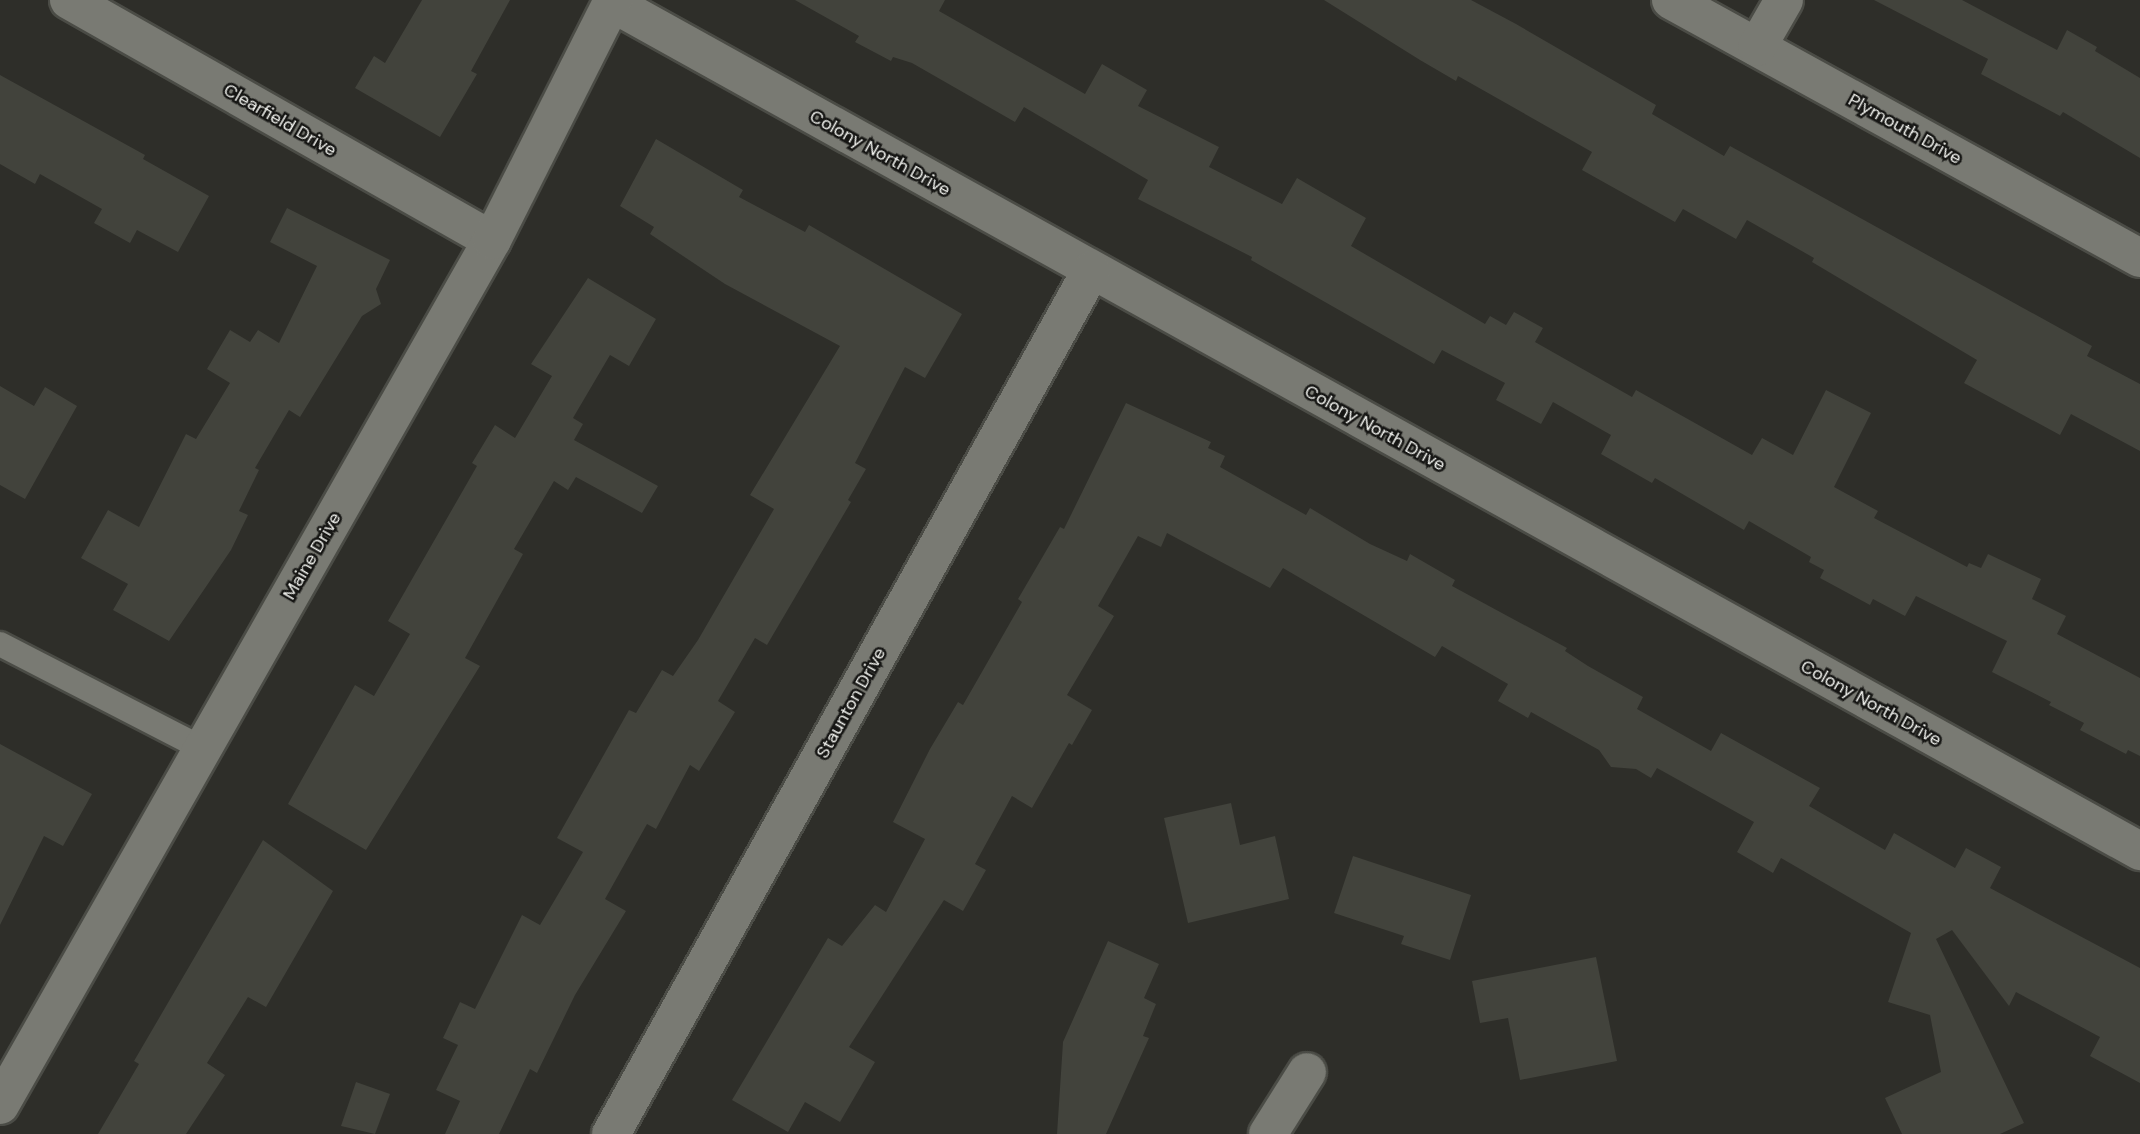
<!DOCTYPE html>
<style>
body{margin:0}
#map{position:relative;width:2140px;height:1134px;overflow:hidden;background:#2e2e29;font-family:"DM Sans",sans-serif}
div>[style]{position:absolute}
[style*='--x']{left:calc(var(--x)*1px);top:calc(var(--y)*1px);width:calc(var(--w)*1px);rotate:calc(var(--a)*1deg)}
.building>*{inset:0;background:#42433c}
.roads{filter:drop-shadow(2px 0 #4b4c46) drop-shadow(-2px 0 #4b4c46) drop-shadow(0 2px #4b4c46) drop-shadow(0 -2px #4b4c46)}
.lane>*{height:24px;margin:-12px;padding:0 12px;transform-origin:12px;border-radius:12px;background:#797a73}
.street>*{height:38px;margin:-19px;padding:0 19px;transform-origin:19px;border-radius:19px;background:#797a73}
span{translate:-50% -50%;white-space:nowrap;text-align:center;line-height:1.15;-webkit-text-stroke:5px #161614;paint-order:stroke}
.street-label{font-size:18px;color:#f1f2ee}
</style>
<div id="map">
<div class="building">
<div style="clip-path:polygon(422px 0,510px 0,471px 71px,477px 74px,440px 137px,355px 88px,374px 56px,385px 63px)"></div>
<div style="clip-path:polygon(795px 0,945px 0,939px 11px,1085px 94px,1102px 64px,1147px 90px,1138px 106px,1219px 147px,1209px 167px,1282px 204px,1297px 178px,1366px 218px,1351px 246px,1485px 324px,1490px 316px,1506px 325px,1514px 312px,1543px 328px,1535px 342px,1632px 397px,1636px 390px,1752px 455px,1762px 438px,1793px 455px,1826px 390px,1871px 413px,1834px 487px,1878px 511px,1874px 518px,1967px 567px,1969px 563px,1981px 568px,1988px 554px,2041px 579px,2032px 599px,2066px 616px,2057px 634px,2140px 678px,2140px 756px,2128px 750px,2126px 754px,2080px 730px,2084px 723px,2049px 705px,2051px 702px,1992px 672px,2007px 641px,1916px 596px,1905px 616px,1873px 599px,1870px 605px,1820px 578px,1824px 570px,1809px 562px,1811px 557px,1749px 521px,1744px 530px,1655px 478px,1652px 483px,1601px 454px,1611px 435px,1553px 402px,1541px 424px,1496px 400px,1505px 383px,1442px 350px,1434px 364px,1251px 260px,1252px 257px,1138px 199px,1148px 180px,1024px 107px,1015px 122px,912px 63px,893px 57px,891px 61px,855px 42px,859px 36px)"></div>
<div style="clip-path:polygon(1324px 0,1471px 0,1516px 24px,1656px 105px,1652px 114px,1724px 156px,1730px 146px,2092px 346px,2087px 356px,2140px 384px,2140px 451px,2071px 414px,2060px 435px,1964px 383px,1977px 360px,1812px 262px,1814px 258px,1747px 220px,1736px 239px,1683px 209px,1675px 222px,1582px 170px,1592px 152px,1458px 76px,1456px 81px,1420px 60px)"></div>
<div style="clip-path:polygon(1874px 0,1962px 0,2057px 50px,2067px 30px,2097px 47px,2095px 51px,2140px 78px,2140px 158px,2063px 112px,2060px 116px,1981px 74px,1988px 59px)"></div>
<div style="clip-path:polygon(0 75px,145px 155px,143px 159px,209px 196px,178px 252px,137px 230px,130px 243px,94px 223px,102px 209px,40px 174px,35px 184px,0 164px)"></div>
<div style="clip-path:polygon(656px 139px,743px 190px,739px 197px,805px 232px,809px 225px,962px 314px,925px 378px,905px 367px,855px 463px,866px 469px,848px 500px,851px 502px,767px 645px,755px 638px,718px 701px,735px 712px,699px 771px,690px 765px,656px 829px,647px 824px,605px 899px,626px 911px,575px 995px,537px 1073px,530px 1069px,499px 1134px,445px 1134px,460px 1101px,436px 1090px,458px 1045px,443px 1038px,460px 1002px,475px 1009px,522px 915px,540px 925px,583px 852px,557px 838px,629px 710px,636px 713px,662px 670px,673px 676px,698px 640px,774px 509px,750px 495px,840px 346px,725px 284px,650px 234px,654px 227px,620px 206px)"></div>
<div style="clip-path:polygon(287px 208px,390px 260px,376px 289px,381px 304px,362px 316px,300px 417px,289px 410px,255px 468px,259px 470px,239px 511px,248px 515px,231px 550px,169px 641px,113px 610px,128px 584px,81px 558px,108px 510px,139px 527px,186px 434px,196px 439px,230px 383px,207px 369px,230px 330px,250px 342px,258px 330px,279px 343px,317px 266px,270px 242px)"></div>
<div style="clip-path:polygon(588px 278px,656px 319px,629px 366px,610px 355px,573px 418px,583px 424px,574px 440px,658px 486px,642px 513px,576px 477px,568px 490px,554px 481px,514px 549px,523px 554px,465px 658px,480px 666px,366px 850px,288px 804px,355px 685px,374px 696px,410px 634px,388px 621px,477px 466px,472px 463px,495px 425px,515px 438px,552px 376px,531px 364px)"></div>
<div style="clip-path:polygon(0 386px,34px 406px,45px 387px,77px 406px,25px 499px,0 485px)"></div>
<div style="clip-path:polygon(1126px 403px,1211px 442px,1208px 448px,1225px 456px,1220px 467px,1306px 515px,1310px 508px,1370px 544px,1407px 561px,1410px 554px,1455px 580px,1452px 586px,1567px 648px,1565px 651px,1588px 666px,1643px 697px,1637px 709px,1711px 751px,1721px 733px,1820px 788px,1809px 806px,1885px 850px,1894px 833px,1955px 868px,1966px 848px,2001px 867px,1990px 888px,2140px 968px,2140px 1083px,2090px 1056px,2100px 1037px,2016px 992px,2009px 1006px,1952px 930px,1936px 939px,2024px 1123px,2000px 1134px,1902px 1134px,1885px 1098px,1941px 1072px,1930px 1015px,1888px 1002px,1911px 933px,1781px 858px,1773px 873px,1737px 852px,1754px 822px,1657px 768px,1651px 778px,1636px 769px,1611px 767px,1599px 750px,1531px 712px,1528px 718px,1498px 701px,1508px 684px,1442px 646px,1435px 657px,1283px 568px,1270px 588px,1167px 533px,1161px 547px,1138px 536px,1098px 606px,1114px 616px,1067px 695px,1092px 710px,1072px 745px,1069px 743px,1032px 808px,1012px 796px,975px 864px,986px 870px,963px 911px,944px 900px,849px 1047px,875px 1062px,840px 1122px,805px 1102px,788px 1132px,732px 1100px,828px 938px,842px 946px,875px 905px,886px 912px,925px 839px,893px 822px,930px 749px,958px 702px,963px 705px,1022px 602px,1018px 599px,1060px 527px,1064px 529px)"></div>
<div style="clip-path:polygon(0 744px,92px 794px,63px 846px,44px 836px,0 925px)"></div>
<div style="clip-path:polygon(1231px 803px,1240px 845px,1275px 836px,1289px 899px,1188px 923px,1164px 818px)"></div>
<div style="clip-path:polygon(263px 840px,333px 891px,266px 1007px,248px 997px,207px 1063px,225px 1075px,186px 1134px,98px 1134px,139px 1064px,134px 1061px)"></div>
<div style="clip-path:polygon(1353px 856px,1471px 895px,1450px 960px,1401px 944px,1404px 936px,1334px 913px)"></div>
<div style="clip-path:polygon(1108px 941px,1159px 964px,1144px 998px,1156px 1004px,1143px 1036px,1149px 1038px,1106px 1134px,1057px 1134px,1063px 1042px)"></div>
<div style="clip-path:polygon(1596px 957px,1617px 1061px,1520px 1080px,1508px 1018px,1480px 1023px,1472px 981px)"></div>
<div style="clip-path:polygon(356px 1082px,390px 1094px,375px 1134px,341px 1126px)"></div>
</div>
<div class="roads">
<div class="lane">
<div style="--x:0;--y:644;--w:229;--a:27.3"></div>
</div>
<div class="street">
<div style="--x:69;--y:0;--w:486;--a:29.6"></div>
<div style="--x:1671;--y:0;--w:535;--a:28.82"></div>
<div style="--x:612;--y:3;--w:1748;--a:29.03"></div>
<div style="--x:1757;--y:47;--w:54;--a:-60.1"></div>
<div style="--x:0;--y:1105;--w:995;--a:-60.37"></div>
<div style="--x:492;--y:240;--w:269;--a:-63.2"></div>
<div style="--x:611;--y:1134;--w:988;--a:-60.92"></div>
<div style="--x:1268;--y:1134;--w:73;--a:-57.8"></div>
</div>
</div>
<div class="street-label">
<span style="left:280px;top:120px;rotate:30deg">Clearfield Drive</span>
<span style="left:1905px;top:129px;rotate:29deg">Plymouth Drive</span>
<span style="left:880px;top:153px;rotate:29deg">Colony North Drive</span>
<span style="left:1375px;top:428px;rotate:29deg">Colony North Drive</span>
<span style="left:312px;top:556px;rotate:-60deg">Maine Drive</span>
<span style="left:851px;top:703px;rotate:-61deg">Staunton Drive</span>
<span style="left:1871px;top:703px;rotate:29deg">Colony North Drive</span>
</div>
</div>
